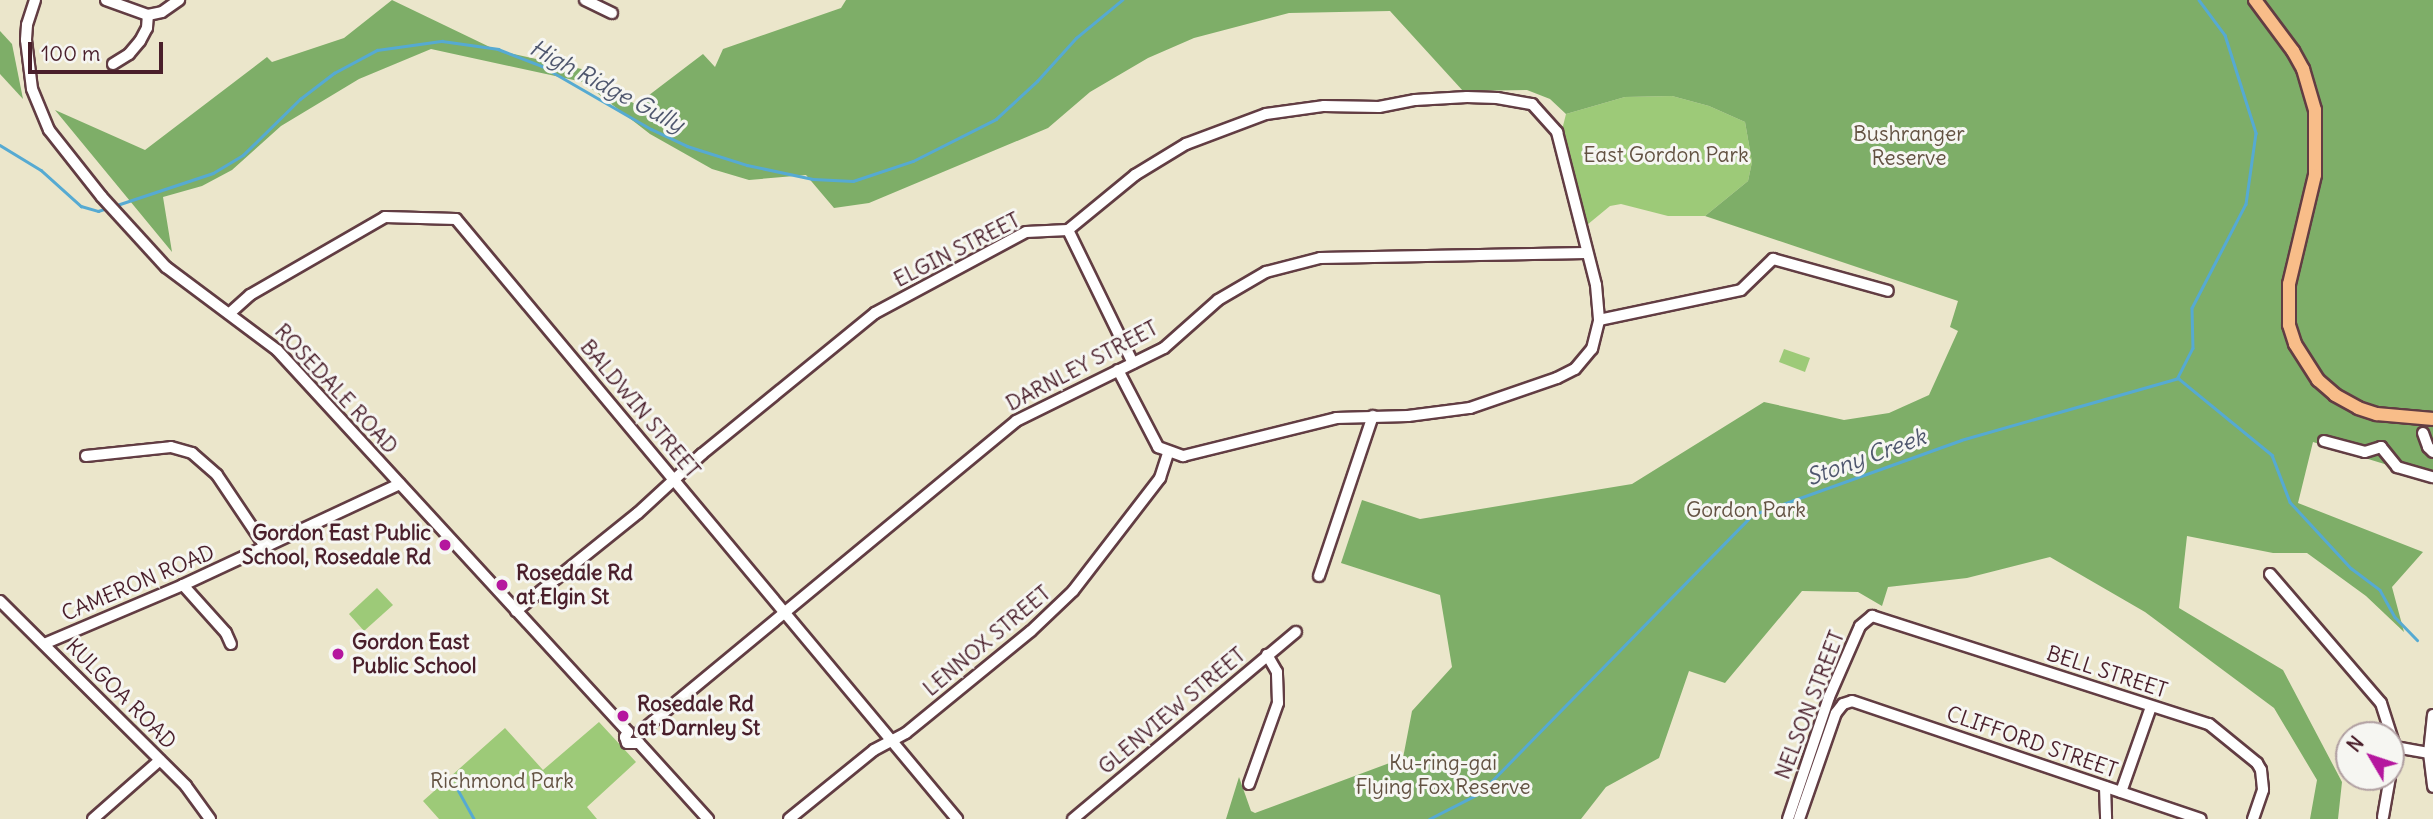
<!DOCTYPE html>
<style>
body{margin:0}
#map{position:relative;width:2433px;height:819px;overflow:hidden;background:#ebe6cb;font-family:Delius,sans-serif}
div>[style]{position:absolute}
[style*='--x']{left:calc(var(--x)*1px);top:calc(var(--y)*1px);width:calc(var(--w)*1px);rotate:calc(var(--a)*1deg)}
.green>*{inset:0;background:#9dca78}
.forest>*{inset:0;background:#7eae68}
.stream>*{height:2.5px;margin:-1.25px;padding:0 1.25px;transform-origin:1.25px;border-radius:1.25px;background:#56aad2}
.roads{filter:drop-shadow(2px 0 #623d43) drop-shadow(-2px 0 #623d43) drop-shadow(0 2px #623d43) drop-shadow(0 -2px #623d43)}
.minor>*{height:10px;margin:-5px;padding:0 5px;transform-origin:5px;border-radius:5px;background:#fff}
.major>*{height:12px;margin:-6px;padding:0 6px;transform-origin:6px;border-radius:6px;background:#f8bd89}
.dots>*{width:19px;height:19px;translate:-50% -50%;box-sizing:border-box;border:4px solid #f6f6f2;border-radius:50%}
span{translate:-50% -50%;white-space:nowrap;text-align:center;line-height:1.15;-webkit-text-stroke:6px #f6f6f2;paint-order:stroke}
.park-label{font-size:21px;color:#635242}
.street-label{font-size:21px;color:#4a1f2b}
.poi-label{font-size:21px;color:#4a1f2b;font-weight:700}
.right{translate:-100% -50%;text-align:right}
.left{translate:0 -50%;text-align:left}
.water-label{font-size:23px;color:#4f576e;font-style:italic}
.north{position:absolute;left:2335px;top:721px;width:70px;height:70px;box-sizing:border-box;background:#f6f6f2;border:2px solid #b1a0a2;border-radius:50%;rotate:309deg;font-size:19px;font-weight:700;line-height:28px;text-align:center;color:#4a1f2b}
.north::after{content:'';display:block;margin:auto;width:24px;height:32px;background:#b5179e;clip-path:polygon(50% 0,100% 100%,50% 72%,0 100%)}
.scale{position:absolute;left:28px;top:42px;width:135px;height:32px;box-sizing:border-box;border:4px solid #4a1f2b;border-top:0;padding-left:9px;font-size:21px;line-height:24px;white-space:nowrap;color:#4a1f2b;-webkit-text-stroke:5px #f6f6f2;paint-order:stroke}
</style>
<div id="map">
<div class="green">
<div style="clip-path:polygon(1672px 96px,1709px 106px,1745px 122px,1752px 162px,1748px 181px,1705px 216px,1668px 216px,1621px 204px,1610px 206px,1587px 225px,1561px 134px,1566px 114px,1625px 97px)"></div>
<div style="clip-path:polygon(1784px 349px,1810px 358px,1805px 372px,1779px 362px)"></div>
<div style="clip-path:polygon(377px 588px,393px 605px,364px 631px,349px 614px)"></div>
<div style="clip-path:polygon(599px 722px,636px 762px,587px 807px,597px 819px,439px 819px,423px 801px,505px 728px,543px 770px)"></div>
</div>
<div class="forest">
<div style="clip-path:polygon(392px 0,496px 50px,586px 70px,636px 105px,703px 54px,715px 67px,723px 49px,841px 8px,846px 0,2433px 0,2433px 479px,2313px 442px,2298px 503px,2423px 552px,2392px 587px,2404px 632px,2366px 596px,2307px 553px,2273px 553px,2187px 536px,2179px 608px,2283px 670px,2342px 782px,2338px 819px,2310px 819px,2317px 780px,2274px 708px,2145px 612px,2050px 557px,1967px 578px,1888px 587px,1882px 606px,1858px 592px,1802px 591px,1725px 683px,1689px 671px,1659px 758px,1606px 787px,1581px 819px,1226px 819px,1239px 777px,1251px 811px,1255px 813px,1403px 758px,1412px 711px,1452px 667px,1440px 595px,1341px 563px,1362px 500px,1420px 519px,1632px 484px,1764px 402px,1844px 420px,1889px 413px,1929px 395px,1958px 331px,1950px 327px,1958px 301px,1705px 216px,1748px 181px,1752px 162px,1745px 122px,1709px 106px,1672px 96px,1625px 97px,1566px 114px,1550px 99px,1527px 90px,1463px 91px,1390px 11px,1289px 13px,1194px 38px,1148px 58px,1090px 92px,1048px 128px,869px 203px,834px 208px,806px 175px,749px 180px,712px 169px,650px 134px,583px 82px,431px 49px,359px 79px,281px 126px,232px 170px,202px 186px,163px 197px,172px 252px,55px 110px,145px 150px,267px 57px,272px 62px,344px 38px)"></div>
<div style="clip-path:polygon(0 31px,12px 44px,23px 99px,0 74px)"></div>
</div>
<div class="stream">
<div style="--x:2199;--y:0;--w:44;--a:53.4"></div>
<div style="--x:2225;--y:35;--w:103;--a:72.4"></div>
<div style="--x:2256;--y:133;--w:72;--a:98"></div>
<div style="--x:2246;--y:204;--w:117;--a:117.4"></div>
<div style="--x:2192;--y:308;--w:40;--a:88.6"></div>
<div style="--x:2193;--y:348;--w:34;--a:117"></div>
<div style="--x:2178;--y:378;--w:122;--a:39.3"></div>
<div style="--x:2272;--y:455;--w:50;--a:69"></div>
<div style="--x:2290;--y:502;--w:90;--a:47.3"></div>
<div style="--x:2351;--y:568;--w:36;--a:37"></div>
<div style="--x:2380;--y:590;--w:31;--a:61"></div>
<div style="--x:2395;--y:617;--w:32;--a:46"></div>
<div style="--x:0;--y:145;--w:48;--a:31.4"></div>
<div style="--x:41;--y:170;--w:54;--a:42"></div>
<div style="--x:81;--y:206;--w:18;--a:16"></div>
<div style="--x:98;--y:211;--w:9;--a:-18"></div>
<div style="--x:114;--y:206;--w:104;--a:-18.4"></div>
<div style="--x:213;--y:173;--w:35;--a:-31"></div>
<div style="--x:243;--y:155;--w:80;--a:-44.5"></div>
<div style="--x:300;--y:99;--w:43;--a:-37.4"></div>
<div style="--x:334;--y:73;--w:49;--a:-28.1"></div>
<div style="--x:377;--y:50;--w:66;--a:-7.9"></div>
<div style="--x:442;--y:41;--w:57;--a:8.1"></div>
<div style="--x:498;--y:49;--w:47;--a:21.1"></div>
<div style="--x:542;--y:66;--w:126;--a:30"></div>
<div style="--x:651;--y:129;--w:40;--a:25"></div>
<div style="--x:687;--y:146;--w:63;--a:17.6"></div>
<div style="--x:747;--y:165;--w:67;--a:12"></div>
<div style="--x:813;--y:179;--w:40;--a:2.9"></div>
<div style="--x:853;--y:181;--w:63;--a:-18.4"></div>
<div style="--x:913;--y:161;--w:93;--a:-26.8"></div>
<div style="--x:996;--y:119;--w:56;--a:-42.8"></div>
<div style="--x:1037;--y:81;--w:58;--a:-47.8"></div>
<div style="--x:1076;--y:38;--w:60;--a:-39.6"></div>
<div style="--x:457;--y:788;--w:35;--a:61"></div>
<div style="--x:1429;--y:819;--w:57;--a:-27"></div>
<div style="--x:1480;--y:793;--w:389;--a:-45.6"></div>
<div style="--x:1752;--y:515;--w:222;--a:-19.7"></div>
<div style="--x:1961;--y:440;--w:226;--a:-15.9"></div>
</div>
<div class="roads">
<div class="minor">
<div style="--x:35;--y:0;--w:26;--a:108"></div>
<div style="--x:27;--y:25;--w:15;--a:94"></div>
<div style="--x:26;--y:40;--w:49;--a:83"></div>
<div style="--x:32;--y:89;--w:44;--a:67.5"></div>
<div style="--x:49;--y:130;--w:85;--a:51.7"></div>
<div style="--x:102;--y:197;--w:95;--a:47.6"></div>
<div style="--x:166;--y:267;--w:139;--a:36.8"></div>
<div style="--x:277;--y:350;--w:519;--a:47.42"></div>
<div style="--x:106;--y:0;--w:45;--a:19.7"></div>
<div style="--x:148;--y:15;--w:14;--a:-12"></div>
<div style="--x:162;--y:12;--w:21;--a:-35"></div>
<div style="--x:585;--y:0;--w:30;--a:26"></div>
<div style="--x:113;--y:64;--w:19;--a:-32"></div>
<div style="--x:129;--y:54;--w:17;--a:-50"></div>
<div style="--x:140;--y:41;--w:15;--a:-62"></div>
<div style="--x:147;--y:28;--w:13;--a:-86"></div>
<div style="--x:1068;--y:230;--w:148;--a:64"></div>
<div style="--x:230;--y:313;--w:27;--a:-42"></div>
<div style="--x:250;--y:295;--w:156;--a:-30"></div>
<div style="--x:385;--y:217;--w:71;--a:1.6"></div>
<div style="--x:456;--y:219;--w:782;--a:50.14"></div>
<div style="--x:1118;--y:370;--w:87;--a:62.5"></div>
<div style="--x:1158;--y:447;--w:27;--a:20"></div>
<div style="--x:1183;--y:456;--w:158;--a:-13.9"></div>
<div style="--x:1336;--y:418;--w:72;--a:-1.6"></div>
<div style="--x:1408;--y:416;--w:63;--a:-7.4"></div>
<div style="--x:1470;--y:408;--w:92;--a:-19"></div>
<div style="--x:1557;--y:378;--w:20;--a:-27"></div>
<div style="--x:1575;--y:369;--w:26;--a:-50"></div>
<div style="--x:1592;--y:349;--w:30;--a:-76"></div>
<div style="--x:1599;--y:320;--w:145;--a:-11.9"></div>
<div style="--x:1741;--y:290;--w:45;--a:-44.1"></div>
<div style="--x:1773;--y:259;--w:119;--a:15.5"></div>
<div style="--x:2423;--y:433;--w:15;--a:70"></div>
<div style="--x:2428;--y:447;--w:7;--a:45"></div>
<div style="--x:2324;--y:441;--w:42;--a:15"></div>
<div style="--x:2365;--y:452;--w:17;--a:-17"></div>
<div style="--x:2381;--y:447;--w:26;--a:51"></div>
<div style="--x:2397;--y:467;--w:37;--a:16"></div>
<div style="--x:86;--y:456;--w:85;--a:-6"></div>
<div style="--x:171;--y:447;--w:22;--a:16"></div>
<div style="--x:192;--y:453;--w:33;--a:41"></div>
<div style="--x:217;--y:475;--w:88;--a:56.1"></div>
<div style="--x:2270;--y:574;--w:170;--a:49.3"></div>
<div style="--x:2381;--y:703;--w:46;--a:72.3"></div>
<div style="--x:2395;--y:747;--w:35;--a:10"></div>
<div style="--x:1319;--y:576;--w:169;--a:-71.4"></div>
<div style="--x:183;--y:585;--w:64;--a:48.1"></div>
<div style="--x:226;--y:633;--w:12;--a:66"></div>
<div style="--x:0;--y:601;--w:262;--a:44.8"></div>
<div style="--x:186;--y:786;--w:41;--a:54"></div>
<div style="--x:516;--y:611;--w:156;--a:-38.8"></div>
<div style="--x:638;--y:513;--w:87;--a:-42.7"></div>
<div style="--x:702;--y:454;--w:223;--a:-39.2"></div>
<div style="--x:875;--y:313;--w:171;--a:-28.2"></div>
<div style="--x:1026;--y:232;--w:42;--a:-2.7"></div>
<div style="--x:1068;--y:230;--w:87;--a:-39.4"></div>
<div style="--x:1135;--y:175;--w:60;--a:-31.3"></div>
<div style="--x:1186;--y:144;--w:85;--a:-20.6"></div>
<div style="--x:1266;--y:114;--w:59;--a:-7.9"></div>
<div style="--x:1324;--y:106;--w:55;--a:1"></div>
<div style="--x:1379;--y:107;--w:37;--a:-11"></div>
<div style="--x:1415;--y:100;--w:52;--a:-3.3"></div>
<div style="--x:1467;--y:97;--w:30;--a:2"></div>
<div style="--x:1497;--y:98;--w:36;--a:10"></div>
<div style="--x:1532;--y:104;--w:38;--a:48"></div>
<div style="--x:1557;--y:132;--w:158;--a:75.7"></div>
<div style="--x:1596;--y:285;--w:35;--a:85"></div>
<div style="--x:44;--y:644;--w:151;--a:-23"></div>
<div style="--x:183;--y:585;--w:239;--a:-25"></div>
<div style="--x:2433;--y:715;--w:38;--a:96"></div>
<div style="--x:2429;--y:753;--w:34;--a:83"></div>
<div style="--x:628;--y:732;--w:6;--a:121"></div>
<div style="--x:625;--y:737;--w:6;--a:72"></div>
<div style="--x:627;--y:743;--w:12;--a:0"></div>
<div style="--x:639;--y:733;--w:489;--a:-39.6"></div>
<div style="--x:1016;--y:421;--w:165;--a:-26.3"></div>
<div style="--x:1164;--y:348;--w:72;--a:-41.6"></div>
<div style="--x:1218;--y:300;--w:56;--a:-30.3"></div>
<div style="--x:1266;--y:272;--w:56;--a:-14.5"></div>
<div style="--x:1320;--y:258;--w:266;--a:-1.1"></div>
<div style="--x:639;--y:743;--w:103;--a:47.8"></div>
<div style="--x:2391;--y:769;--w:22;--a:-80"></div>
<div style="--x:1249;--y:784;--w:86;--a:-70.3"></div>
<div style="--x:1278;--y:703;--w:31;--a:-92"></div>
<div style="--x:1277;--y:672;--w:20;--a:-120"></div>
<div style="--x:2105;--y:787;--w:32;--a:88"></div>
<div style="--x:2121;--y:792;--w:90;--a:-70.6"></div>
<div style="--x:2383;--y:817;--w:41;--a:-80.1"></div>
<div style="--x:93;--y:819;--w:89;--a:-41.4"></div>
<div style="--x:789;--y:819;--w:109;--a:-39.1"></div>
<div style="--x:874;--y:750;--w:36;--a:-28"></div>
<div style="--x:906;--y:733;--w:161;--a:-39.2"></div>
<div style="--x:1031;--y:631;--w:58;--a:-43.6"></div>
<div style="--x:1073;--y:591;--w:143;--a:-52.4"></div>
<div style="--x:1160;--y:478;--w:26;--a:-72"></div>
<div style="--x:1073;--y:819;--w:291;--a:-40"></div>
<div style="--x:1788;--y:819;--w:129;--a:-71.4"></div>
<div style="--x:1829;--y:697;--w:77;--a:-66.4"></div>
<div style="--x:1860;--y:626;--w:16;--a:-40"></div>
<div style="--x:1872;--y:616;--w:354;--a:17.8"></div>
<div style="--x:2209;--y:724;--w:62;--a:39.1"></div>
<div style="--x:2257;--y:763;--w:8;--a:60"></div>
<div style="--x:2261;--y:770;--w:20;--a:84"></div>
<div style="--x:2263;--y:790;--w:31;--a:109"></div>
<div style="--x:1799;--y:819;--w:112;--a:-70.8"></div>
<div style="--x:1836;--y:713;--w:11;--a:-52"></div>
<div style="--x:1843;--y:704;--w:9;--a:-18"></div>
<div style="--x:1852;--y:701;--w:368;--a:18.7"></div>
</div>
<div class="major">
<div style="--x:2255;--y:0;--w:64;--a:53.3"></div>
<div style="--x:2293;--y:51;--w:21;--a:61"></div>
<div style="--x:2303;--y:69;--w:43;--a:73.7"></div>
<div style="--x:2315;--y:110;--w:65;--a:90"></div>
<div style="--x:2315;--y:175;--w:112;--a:103.4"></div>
<div style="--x:2289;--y:284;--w:41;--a:90"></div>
<div style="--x:2289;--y:325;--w:20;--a:72"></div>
<div style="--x:2295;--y:344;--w:43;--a:57.4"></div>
<div style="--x:2318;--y:380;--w:23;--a:41"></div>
<div style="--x:2335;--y:395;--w:26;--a:29"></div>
<div style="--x:2358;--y:408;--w:20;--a:18"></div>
<div style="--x:2377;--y:414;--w:56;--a:5.1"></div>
</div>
</div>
<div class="dots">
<div style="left:445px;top:545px;background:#b5179e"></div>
<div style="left:502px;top:585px;background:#b5179e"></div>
<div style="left:338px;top:654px;background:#b5179e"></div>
<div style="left:623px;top:716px;background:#b5179e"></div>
</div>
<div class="park-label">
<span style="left:1909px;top:146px">Bushranger<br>Reserve</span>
<span style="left:1666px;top:155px">East Gordon Park</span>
<span style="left:1746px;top:510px">Gordon Park</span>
<span style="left:1443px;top:775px">Ku-ring-gai<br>Flying Fox Reserve</span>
<span style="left:502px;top:781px">Richmond Park</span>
</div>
<div class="street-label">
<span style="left:957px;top:250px;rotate:-27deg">ELGIN STREET</span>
<span style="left:1082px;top:366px;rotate:-28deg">DARNLEY STREET</span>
<span style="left:336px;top:389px;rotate:47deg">ROSEDALE ROAD</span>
<span style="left:640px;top:409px;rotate:50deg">BALDWIN STREET</span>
<span style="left:138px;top:583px;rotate:-23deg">CAMERON ROAD</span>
<span style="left:987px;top:641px;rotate:-40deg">LENNOX STREET</span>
<span style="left:2107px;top:672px;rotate:18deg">BELL STREET</span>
<span style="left:121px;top:694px;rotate:45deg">KULGOA ROAD</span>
<span style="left:1810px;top:705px;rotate:-69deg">NELSON STREET</span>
<span style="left:1172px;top:711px;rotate:-40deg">GLENVIEW STREET</span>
<span style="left:2032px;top:742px;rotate:19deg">CLIFFORD STREET</span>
</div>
<div class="poi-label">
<span class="right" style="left:431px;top:545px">Gordon East Public<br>School, Rosedale Rd</span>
<span class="left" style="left:516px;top:585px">Rosedale Rd<br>at Elgin St</span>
<span class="left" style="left:352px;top:654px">Gordon East<br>Public School</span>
<span class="left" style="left:637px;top:716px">Rosedale Rd<br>at Darnley St</span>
</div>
<div class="water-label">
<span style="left:607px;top:86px;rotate:28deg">High Ridge Gully</span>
<span style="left:1866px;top:457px;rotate:-20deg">Stony Creek</span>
</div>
<div class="north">N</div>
<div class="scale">100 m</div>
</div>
